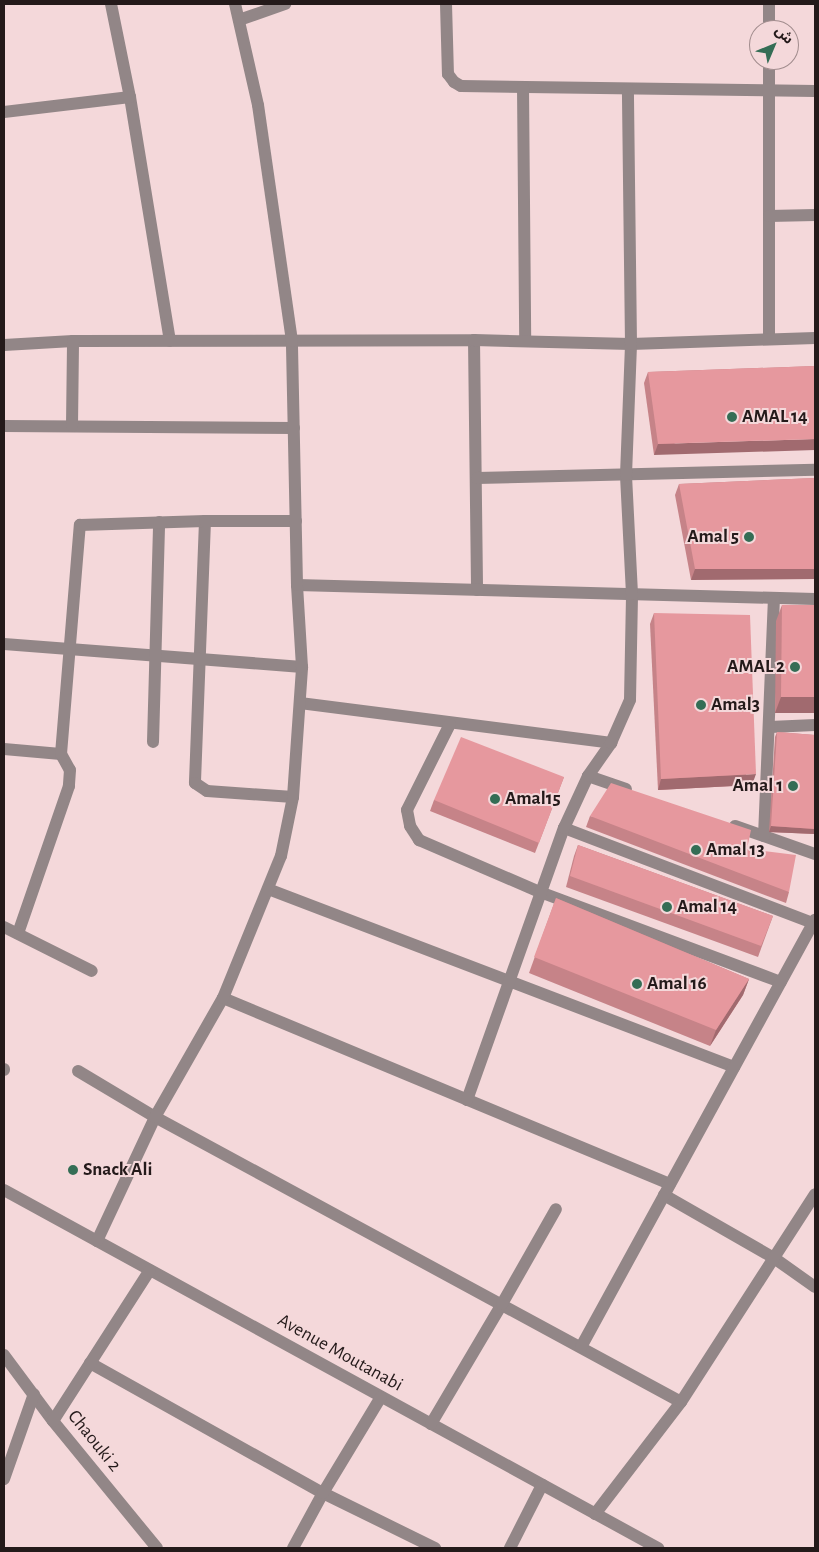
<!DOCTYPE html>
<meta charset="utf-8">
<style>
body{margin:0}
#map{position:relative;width:819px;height:1552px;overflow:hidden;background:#f4d8da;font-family:"Alegreya Sans","Noto Sans Arabic",sans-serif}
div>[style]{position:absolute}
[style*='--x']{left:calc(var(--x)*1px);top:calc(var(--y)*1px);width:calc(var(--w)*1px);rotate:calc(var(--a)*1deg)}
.minor>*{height:12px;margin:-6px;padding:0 6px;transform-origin:6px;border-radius:6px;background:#928687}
.wall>*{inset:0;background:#c68388}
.shaded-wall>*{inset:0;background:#a16a6f}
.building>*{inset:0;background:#e6989e}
.dots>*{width:14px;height:14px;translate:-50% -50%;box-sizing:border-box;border:2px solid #f4d8da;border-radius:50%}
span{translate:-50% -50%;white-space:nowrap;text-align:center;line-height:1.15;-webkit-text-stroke:4px #f4d8da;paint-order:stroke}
.poi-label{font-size:19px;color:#241a1a;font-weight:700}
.left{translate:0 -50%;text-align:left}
.right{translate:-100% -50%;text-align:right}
.street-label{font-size:19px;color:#241a1a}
.frame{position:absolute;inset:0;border:5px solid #241a1a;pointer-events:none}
.north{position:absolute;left:749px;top:20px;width:50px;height:50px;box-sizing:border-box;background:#f4d8da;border:1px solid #a18c8d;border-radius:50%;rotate:45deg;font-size:14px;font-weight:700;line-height:20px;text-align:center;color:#241a1a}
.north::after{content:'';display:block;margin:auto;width:18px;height:22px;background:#346d55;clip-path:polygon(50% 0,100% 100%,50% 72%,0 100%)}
</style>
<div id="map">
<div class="minor">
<div style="--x:111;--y:4;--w:95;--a:78.5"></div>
<div style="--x:130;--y:97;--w:247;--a:80.7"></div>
<div style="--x:446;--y:4;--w:70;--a:88.4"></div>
<div style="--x:448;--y:74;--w:10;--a:53"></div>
<div style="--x:454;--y:82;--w:8;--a:30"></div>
<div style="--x:461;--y:86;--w:354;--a:0.8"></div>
<div style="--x:769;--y:4;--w:26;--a:90"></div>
<div style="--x:239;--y:20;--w:49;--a:-19.2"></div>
<div style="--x:769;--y:60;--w:279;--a:90"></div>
<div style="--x:523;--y:87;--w:253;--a:89.5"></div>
<div style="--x:4;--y:112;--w:127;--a:-6.8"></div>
<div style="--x:769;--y:216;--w:46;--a:-1.2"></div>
<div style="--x:474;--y:340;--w:250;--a:89.3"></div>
<div style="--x:4;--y:345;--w:69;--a:-3.3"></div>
<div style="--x:73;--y:341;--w:401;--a:-0.1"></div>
<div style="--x:474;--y:340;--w:157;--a:1.5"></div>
<div style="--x:631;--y:344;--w:184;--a:-1.9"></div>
<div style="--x:4;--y:426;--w:290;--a:0.4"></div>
<div style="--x:72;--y:426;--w:85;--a:-89.3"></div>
<div style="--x:477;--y:478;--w:338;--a:-1.4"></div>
<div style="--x:205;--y:521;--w:262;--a:92.2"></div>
<div style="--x:195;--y:783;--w:14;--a:34"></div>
<div style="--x:207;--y:791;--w:86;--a:4"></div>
<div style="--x:297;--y:585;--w:518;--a:1.55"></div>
<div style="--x:4;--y:644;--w:299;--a:4.4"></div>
<div style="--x:300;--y:703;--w:314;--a:7.3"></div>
<div style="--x:450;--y:724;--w:96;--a:116.6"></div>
<div style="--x:407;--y:810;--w:16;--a:79"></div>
<div style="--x:410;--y:826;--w:17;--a:57"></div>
<div style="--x:419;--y:840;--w:132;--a:23.3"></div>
<div style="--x:540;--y:892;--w:257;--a:20.5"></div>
<div style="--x:770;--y:727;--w:45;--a:-2.5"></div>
<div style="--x:153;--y:742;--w:220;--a:-88.4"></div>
<div style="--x:4;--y:749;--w:57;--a:5"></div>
<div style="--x:61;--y:754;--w:18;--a:61"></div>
<div style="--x:70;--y:770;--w:16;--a:94"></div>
<div style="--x:69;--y:786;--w:156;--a:109.1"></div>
<div style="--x:61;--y:754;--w:230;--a:-85.3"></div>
<div style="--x:80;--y:525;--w:125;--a:-1.8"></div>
<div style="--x:205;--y:521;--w:91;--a:0"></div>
<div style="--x:588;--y:776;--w:40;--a:18.9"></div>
<div style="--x:735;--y:826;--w:85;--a:19.3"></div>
<div style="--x:564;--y:828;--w:267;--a:20.9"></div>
<div style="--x:764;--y:836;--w:238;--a:-87.6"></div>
<div style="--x:268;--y:889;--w:499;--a:20.9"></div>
<div style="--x:4;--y:927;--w:98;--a:26.6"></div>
<div style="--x:223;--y:998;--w:484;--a:22.6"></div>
<div style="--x:4;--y:1070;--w:1;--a:-90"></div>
<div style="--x:78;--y:1071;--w:90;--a:30.9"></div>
<div style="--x:155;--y:1117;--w:598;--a:28.45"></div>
<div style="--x:467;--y:1100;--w:289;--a:-70.4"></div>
<div style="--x:564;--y:828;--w:57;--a:-65.2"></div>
<div style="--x:588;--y:776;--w:40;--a:-55.1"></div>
<div style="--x:611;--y:743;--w:47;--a:-66.2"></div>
<div style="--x:630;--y:700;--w:106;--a:-88.9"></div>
<div style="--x:632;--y:594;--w:119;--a:-92.9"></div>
<div style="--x:626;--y:475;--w:131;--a:-87.8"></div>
<div style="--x:631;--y:344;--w:255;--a:-90.7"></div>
<div style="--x:4;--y:1190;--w:746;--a:28.7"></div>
<div style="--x:664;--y:1195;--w:127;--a:29.8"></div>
<div style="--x:774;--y:1258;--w:50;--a:35.3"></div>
<div style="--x:97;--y:1241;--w:137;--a:-64.9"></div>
<div style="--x:155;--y:1117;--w:137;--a:-60.3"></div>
<div style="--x:223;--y:998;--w:153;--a:-67.8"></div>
<div style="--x:281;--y:856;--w:60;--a:-78.5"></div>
<div style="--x:293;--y:797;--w:130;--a:-86"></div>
<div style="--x:302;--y:667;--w:82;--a:-93.5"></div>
<div style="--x:297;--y:585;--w:244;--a:-91.2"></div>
<div style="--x:292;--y:341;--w:238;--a:-98.2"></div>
<div style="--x:258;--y:105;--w:104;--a:-102.8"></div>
<div style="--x:581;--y:1347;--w:487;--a:-61.3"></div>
<div style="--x:4;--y:1355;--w:82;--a:53.4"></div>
<div style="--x:53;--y:1421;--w:164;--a:50.7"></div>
<div style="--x:90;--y:1363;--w:267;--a:29.2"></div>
<div style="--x:323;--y:1493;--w:125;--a:26.2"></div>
<div style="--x:53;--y:1421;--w:179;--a:-57.3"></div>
<div style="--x:431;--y:1424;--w:139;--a:-59.4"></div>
<div style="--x:502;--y:1304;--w:109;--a:-60.4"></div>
<div style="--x:4;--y:1479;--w:90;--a:-70.6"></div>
<div style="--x:595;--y:1514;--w:141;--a:-52.5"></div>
<div style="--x:681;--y:1402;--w:247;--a:-57.2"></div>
<div style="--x:293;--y:1548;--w:63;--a:-61.4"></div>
<div style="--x:323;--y:1493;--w:112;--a:-58.9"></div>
<div style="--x:510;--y:1548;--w:71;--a:-63.1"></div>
</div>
<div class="wall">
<div style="clip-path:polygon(815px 366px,654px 455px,644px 383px,648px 372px)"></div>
<div style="clip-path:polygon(815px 478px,691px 580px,675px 495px,679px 484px)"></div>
<div style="clip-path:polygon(782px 605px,815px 713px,775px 713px,776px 621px)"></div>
<div style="clip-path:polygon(654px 613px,752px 785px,658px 790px,650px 624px)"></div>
<div style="clip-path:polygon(777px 732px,815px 735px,815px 834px,769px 832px,775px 737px)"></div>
<div style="clip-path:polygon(564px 777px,535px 853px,430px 811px,434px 800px)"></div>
<div style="clip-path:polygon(590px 816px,747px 849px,789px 892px,786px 903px,586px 827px)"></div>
<div style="clip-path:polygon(578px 845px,773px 916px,758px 957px,566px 887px,574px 856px)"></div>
<div style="clip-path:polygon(556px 898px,749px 979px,743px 995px,710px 1046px,529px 973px)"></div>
</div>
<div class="shaded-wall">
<div style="clip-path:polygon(815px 439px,815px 450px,654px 455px,658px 444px)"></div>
<div style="clip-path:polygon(695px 569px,815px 569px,815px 579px,691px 580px)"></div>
<div style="clip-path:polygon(781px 697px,815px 697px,815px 713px,775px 713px)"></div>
<div style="clip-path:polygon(756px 774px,752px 785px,658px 790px,661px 779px)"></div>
<div style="clip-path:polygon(771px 826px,815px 829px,815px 834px,769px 832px)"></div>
<div style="clip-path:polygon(749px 979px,743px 995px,710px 1046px,716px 1030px)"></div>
</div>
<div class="building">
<div style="clip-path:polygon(815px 366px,815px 439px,658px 444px,648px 372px)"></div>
<div style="clip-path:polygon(815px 478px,815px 569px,695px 569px,679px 484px)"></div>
<div style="clip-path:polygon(782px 605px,815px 605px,815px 697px,781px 697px)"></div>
<div style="clip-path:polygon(654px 613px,750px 615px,756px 774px,661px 779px)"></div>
<div style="clip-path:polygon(777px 732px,815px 735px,815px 829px,771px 826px)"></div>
<div style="clip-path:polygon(461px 737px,564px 777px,539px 843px,434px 800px)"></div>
<div style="clip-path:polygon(611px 783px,751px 830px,747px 849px,796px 855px,789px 892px,590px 816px)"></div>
<div style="clip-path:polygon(578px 845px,773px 916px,761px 946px,570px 876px)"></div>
<div style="clip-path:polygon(556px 898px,749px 979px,716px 1030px,534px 957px)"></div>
</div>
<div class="dots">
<div style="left:732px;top:417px;background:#346d55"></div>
<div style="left:749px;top:537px;background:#346d55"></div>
<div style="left:795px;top:667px;background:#346d55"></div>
<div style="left:701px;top:705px;background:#346d55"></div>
<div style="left:793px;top:786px;background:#346d55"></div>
<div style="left:495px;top:799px;background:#346d55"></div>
<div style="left:696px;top:850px;background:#346d55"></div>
<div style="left:667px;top:907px;background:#346d55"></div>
<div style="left:637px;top:984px;background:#346d55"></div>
<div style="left:73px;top:1170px;background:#346d55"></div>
</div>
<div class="poi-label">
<span class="left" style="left:742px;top:417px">AMAL 14</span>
<span class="right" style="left:739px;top:537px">Amal 5</span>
<span class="right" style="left:785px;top:667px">AMAL 2</span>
<span class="left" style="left:711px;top:705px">Amal3</span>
<span class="right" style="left:783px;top:786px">Amal 1</span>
<span class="left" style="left:505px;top:799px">Amal15</span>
<span class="left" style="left:706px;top:850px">Amal 13</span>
<span class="left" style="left:677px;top:907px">Amal 14</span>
<span class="left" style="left:647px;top:984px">Amal 16</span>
<span class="left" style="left:83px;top:1170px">Snack Ali</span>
</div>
<div class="street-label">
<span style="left:340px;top:1353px;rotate:29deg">Avenue Moutanabi</span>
<span style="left:94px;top:1441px;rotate:51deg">Chaouki 2</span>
</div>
<div class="frame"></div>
<div class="north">ش</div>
</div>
